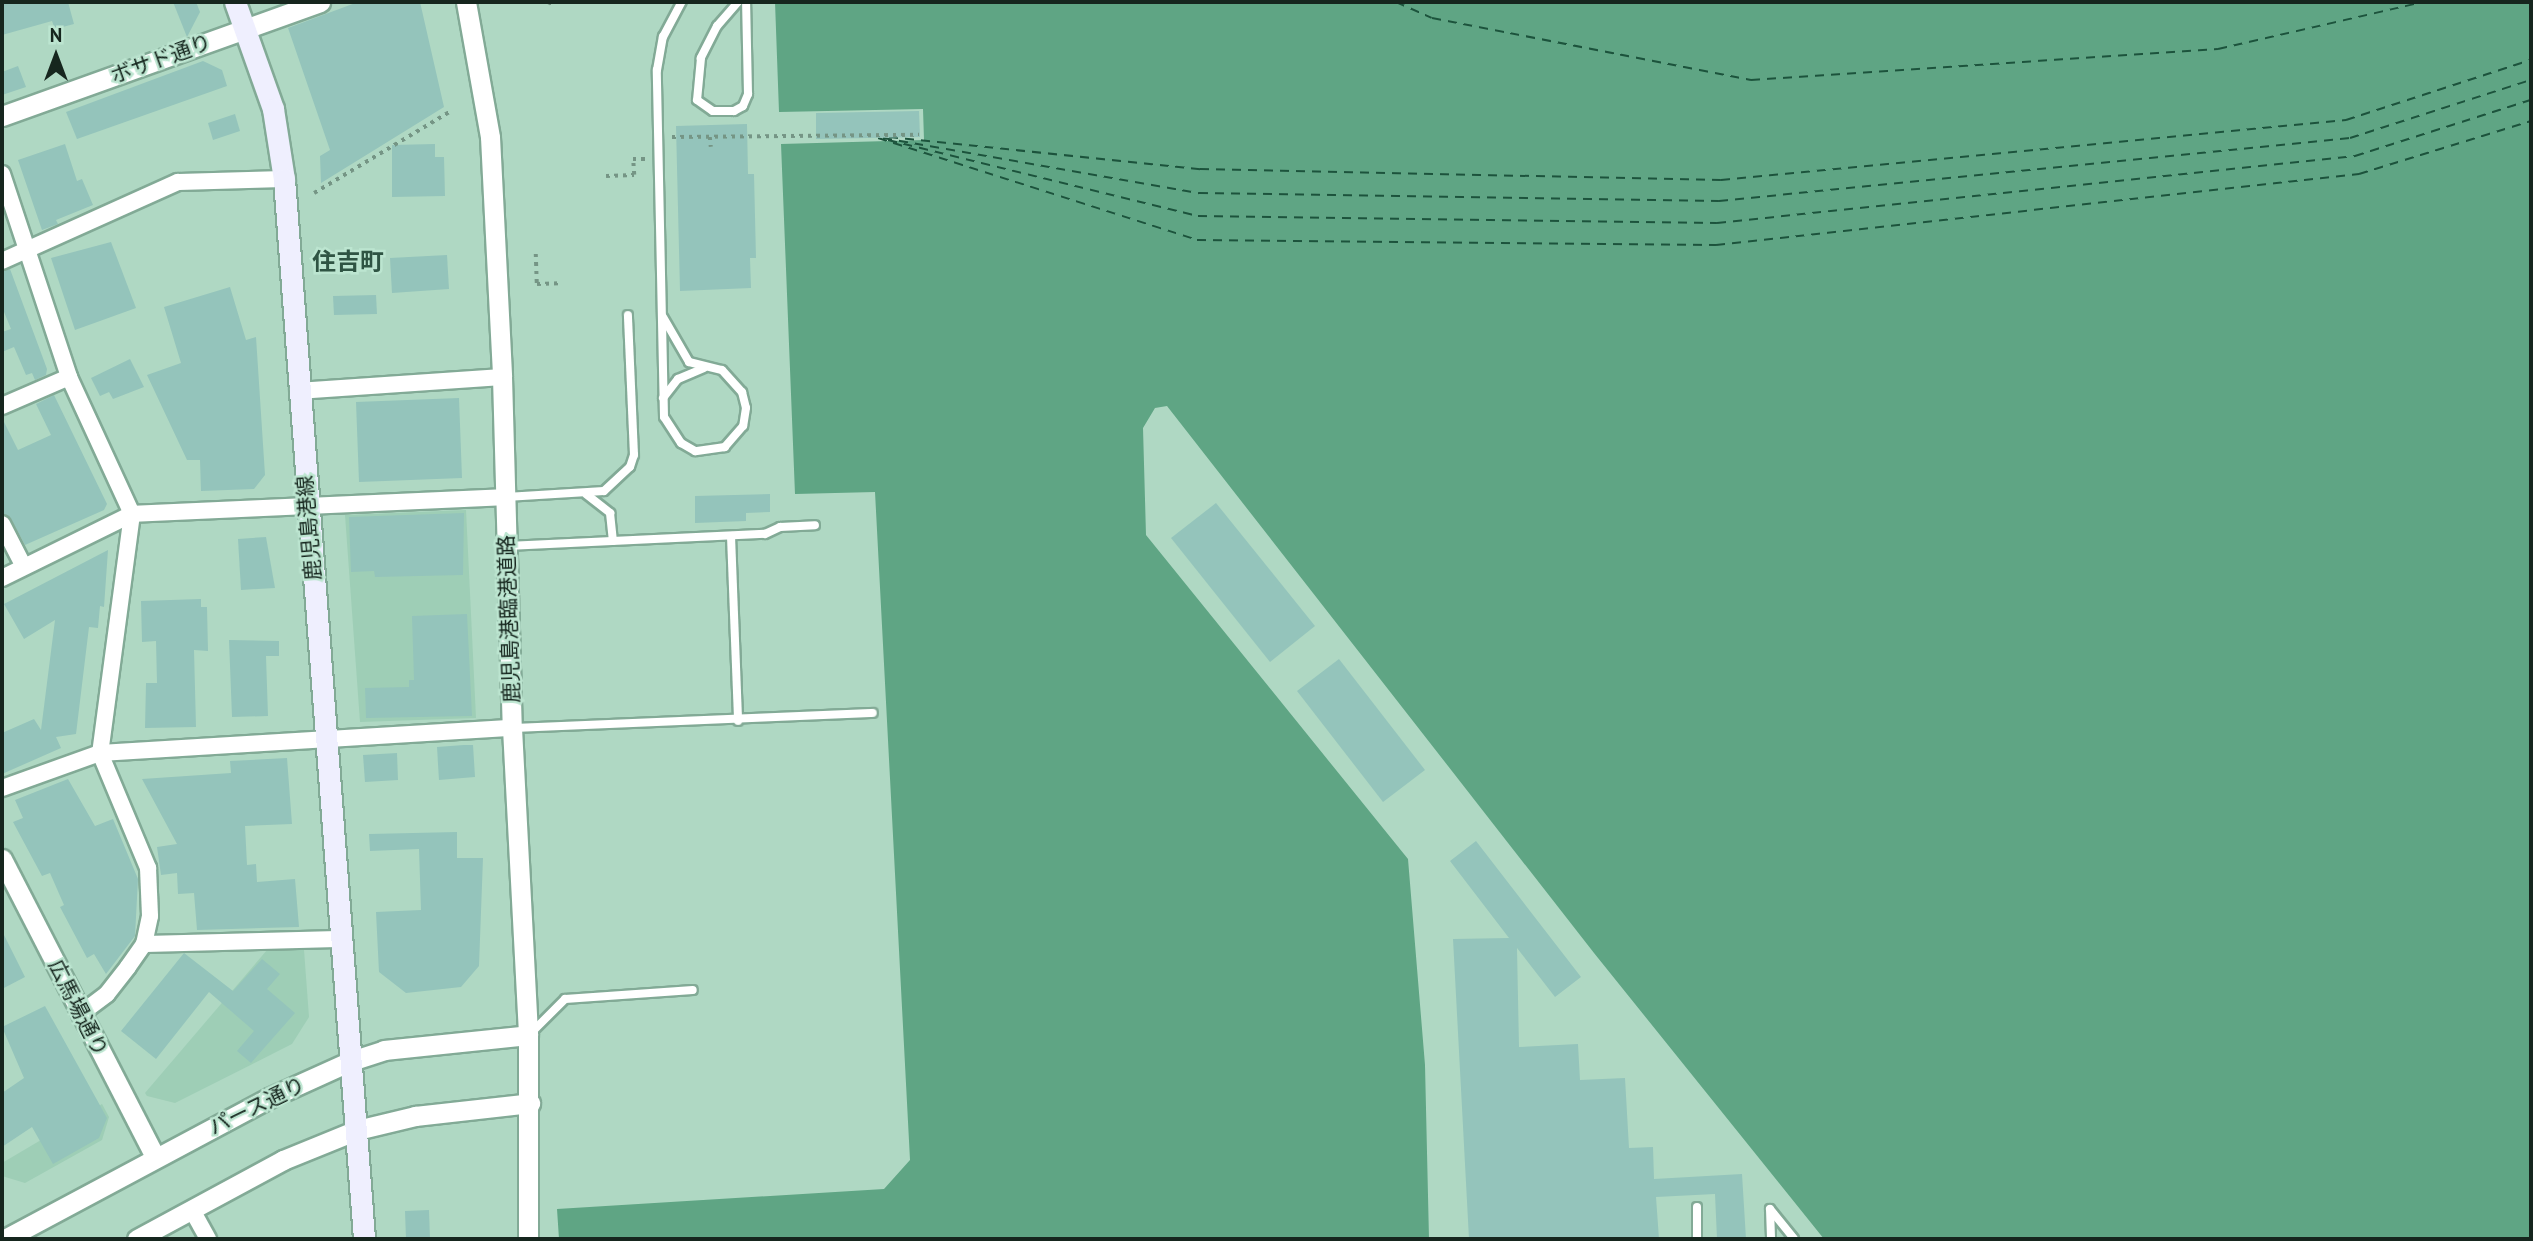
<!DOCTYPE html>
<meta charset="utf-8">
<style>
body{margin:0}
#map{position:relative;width:2533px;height:1241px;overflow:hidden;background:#afd8c3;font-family:"PT Sans","Noto Sans JP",sans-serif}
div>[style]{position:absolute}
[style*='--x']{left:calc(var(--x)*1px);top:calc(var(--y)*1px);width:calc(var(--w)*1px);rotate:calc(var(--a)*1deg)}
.built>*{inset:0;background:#9eceb6}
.water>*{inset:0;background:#5fa584}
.ferry>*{height:2px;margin-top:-1px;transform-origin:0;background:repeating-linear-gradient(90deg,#1c533c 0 9px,transparent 0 16px)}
.building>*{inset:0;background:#94c4bb}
.path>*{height:3.5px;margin-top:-1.75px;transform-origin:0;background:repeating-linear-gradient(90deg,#759585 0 3.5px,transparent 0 8.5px)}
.roads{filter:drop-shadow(2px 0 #82aa96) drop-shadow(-2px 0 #82aa96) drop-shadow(0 2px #82aa96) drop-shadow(0 -2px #82aa96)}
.service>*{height:8px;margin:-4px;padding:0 4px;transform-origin:4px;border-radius:4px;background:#fff}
.minor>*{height:16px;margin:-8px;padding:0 8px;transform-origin:8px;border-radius:8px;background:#fff}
.tertiary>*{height:19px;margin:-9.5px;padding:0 9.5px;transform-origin:9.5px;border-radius:9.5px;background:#fff}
.secondary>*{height:21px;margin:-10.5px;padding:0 10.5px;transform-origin:10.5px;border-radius:10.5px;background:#efeffe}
span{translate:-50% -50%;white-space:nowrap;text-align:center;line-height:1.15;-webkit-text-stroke:5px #bce5d0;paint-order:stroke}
.street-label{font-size:21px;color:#16261e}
.quarter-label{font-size:24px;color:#2f5443;font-weight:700}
.frame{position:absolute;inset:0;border:4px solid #16261e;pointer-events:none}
.north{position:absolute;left:21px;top:21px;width:70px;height:70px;-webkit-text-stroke:5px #bce5d0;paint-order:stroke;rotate:0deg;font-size:19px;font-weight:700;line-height:28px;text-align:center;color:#16261e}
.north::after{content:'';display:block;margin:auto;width:24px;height:32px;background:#16261e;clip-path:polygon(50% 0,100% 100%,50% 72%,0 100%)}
</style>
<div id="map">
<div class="built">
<div style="clip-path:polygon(466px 510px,476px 718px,360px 722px,345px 515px)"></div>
<div style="clip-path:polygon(267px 950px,304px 950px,309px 1017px,292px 1044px,175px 1103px,147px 1096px,145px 1093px)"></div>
<div style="clip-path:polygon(102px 1104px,109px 1117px,102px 1140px,25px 1183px,2px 1176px,2px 1163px)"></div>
</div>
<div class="water">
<div style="clip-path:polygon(775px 2px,2531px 2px,2531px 1239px,1824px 1239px,1594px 953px,1167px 406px,1155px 408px,1143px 428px,1146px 535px,1408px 859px,1425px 1065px,1429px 1239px,559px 1239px,557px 1209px,884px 1189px,910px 1160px,875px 492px,795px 494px,781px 144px,924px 140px,923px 109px,779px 112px)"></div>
</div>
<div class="ferry">
<div style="--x:1396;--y:2;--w:39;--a:24"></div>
<div style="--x:1432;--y:18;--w:325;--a:11"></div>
<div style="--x:1751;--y:80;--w:468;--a:-3.8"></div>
<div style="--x:2218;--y:49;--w:211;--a:-12.9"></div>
<div style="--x:889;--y:137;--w:313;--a:5.9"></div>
<div style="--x:1200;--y:169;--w:521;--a:1.21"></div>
<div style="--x:1721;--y:180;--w:628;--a:-5.48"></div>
<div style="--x:2346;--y:120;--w:194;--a:-18"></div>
<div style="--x:878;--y:138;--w:335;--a:17.7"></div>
<div style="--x:1197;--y:240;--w:519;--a:0.55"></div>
<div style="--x:1716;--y:245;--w:647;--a:-6.3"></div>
<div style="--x:2359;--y:174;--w:180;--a:-17.1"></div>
<div style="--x:883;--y:138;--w:321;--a:9.9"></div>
<div style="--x:1199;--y:193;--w:520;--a:0.88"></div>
<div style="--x:1719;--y:201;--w:634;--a:-5.7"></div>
<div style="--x:2350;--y:138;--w:190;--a:-17.8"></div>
<div style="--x:888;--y:140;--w:319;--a:13.8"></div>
<div style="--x:1198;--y:216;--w:519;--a:0.77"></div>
<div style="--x:1717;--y:223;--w:642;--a:-5.99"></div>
<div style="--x:2355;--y:156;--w:185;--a:-17.7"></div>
</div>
<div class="building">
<div style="clip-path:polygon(9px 2px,68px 2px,74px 24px,55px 29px,52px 21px,2px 35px,2px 4px)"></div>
<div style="clip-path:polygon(173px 2px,196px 2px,200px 12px,187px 37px)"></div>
<div style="clip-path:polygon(358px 2px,420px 2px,444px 107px,321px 183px,320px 156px,330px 150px,288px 28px)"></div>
<div style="clip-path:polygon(203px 61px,222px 70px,227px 86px,77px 139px,66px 112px)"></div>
<div style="clip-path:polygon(18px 66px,26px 87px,2px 95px,2px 72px)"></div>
<div style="clip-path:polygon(919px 111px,920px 137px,816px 139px,816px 113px)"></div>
<div style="clip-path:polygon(235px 114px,240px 131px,213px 140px,208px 123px)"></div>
<div style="clip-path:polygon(747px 124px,748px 174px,754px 174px,756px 258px,750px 258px,751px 288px,680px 291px,676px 126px)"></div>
<div style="clip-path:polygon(65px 144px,77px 181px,82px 179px,93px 205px,56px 220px,58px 224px,42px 230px,18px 160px)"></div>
<div style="clip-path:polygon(435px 144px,435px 157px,444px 157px,445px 196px,392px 197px,392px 145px)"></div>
<div style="clip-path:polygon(111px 242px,136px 308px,75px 330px,51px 258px)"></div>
<div style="clip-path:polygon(447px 255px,449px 289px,392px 293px,390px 258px)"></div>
<div style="clip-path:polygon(10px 269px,47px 369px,46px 375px,35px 380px,32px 373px,26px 375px,14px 347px,2px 352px,2px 332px,11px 329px,2px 307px,2px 271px)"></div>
<div style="clip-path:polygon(230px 287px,246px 340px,256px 337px,265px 475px,254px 489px,201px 491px,200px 460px,187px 460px,147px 375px,181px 363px,164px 307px)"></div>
<div style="clip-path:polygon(376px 295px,377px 314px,334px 315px,333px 296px)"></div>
<div style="clip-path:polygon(130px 359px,144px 387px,113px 399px,109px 392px,100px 396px,91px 378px)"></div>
<div style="clip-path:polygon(54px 395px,107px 504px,104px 510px,25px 545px,11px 519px,2px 514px,2px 418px,18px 450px,51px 435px,36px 404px)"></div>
<div style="clip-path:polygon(459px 398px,462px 478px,359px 482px,356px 402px)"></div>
<div style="clip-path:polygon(770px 494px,770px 512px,746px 513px,746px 521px,695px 523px,695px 496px)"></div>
<div style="clip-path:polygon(1216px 503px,1315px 626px,1270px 662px,1171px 538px)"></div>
<div style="clip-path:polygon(464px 513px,463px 575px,375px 577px,374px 571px,351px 572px,349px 517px)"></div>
<div style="clip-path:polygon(266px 537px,275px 588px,241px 590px,238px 539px)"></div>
<div style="clip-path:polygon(108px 550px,104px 607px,100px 606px,98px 628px,89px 627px,76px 734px,56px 737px,61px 748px,2px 774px,2px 733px,34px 719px,41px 730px,55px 620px,24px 639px,4px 604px)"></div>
<div style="clip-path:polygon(201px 599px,201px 607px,207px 607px,208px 651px,194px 650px,196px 727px,145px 728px,146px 683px,157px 683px,156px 641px,142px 642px,141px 601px)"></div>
<div style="clip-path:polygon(467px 614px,472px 716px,366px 718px,365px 688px,409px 687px,409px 680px,414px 680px,412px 616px)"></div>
<div style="clip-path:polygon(229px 640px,279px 641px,279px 656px,266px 656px,268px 716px,232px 717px)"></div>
<div style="clip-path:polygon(1339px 659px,1425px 770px,1383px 802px,1297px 691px)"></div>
<div style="clip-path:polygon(464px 745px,473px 745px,475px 777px,439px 780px,437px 747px)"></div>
<div style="clip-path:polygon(397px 753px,398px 780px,365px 782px,363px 755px)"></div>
<div style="clip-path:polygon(287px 758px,292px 824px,245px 826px,247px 865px,256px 864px,257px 882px,295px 879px,299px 927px,197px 930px,194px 893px,178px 894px,177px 873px,161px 875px,157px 847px,177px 844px,142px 779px,231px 773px,230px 761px)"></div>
<div style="clip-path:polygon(68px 779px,95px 826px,113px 819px,138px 879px,135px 936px,106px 974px,94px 954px,87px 958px,60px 907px,64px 905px,50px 873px,42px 876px,13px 822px,23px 818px,15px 800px)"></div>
<div style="clip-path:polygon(457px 832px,457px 858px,483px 858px,479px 966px,461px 987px,406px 993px,379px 972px,376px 912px,421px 910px,419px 849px,370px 851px,369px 834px)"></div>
<div style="clip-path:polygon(1476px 841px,1581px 977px,1555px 997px,1517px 948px,1519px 1047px,1578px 1044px,1580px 1080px,1625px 1078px,1629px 1148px,1653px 1147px,1654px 1179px,1742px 1174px,1746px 1239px,1717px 1239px,1715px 1194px,1656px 1197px,1659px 1239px,1469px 1239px,1453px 939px,1509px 938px,1450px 861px)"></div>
<div style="clip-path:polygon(2px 931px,25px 977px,2px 989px)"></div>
<div style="clip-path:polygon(184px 953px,233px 991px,262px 959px,280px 974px,267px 989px,295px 1013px,251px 1063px,237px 1051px,254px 1031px,209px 992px,156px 1059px,121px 1031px)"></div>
<div style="clip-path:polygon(45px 1006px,107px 1118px,99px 1138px,53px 1164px,32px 1127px,2px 1147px,2px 1093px,24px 1078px,2px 1027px)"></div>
<div style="clip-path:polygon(429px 1210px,430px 1239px,406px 1239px,405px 1211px)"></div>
</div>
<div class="path">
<div style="--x:548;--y:2;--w:7;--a:27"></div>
<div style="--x:672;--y:137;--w:247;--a:-0.5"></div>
<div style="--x:710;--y:137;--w:10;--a:84"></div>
<div style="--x:606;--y:176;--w:28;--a:-2"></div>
<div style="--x:634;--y:175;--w:16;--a:-94"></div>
<div style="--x:633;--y:159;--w:14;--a:0"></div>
<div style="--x:314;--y:193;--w:160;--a:-30.9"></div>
<div style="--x:536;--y:254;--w:30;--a:88"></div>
<div style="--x:537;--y:284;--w:23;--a:-2"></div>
</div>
<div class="roads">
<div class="service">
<div style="--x:738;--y:2;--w:32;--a:131"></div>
<div style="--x:717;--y:26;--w:36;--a:117"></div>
<div style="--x:701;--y:58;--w:42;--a:95.4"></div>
<div style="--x:697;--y:100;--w:19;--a:35"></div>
<div style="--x:713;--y:111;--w:21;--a:0"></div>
<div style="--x:734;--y:111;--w:10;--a:-29"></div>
<div style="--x:743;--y:106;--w:13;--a:-67"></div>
<div style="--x:748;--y:94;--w:92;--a:-91.2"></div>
<div style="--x:663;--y:317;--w:52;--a:60"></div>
<div style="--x:689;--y:362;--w:34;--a:14"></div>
<div style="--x:722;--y:370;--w:30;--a:48"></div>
<div style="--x:742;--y:392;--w:16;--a:76"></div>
<div style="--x:746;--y:408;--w:18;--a:99"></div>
<div style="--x:743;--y:426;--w:28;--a:131"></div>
<div style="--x:725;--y:447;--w:30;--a:172"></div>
<div style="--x:695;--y:451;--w:16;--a:-150"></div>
<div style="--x:681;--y:443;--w:31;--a:-123"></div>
<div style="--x:664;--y:417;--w:347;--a:-91.2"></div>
<div style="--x:657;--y:70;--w:34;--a:-80"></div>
<div style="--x:663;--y:37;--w:40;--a:-62"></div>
<div style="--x:663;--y:398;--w:24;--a:-52"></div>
<div style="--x:678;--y:379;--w:28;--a:-23"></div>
<div style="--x:586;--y:494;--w:31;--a:38"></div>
<div style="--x:610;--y:513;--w:28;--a:84"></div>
<div style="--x:506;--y:497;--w:98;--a:-3.5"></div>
<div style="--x:604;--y:491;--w:35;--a:-43"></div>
<div style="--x:630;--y:467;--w:13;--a:-72"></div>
<div style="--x:634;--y:455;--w:140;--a:-92.5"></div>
<div style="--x:731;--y:536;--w:185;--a:87.8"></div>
<div style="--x:507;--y:546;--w:258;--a:-2.7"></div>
<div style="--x:765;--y:534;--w:17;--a:-25"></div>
<div style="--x:780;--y:527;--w:35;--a:-3"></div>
<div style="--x:512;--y:728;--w:361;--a:-2.4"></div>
<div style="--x:531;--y:1033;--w:48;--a:-45"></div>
<div style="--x:565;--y:999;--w:128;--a:-4"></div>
<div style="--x:1697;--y:1207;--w:32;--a:90"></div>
<div style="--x:1770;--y:1209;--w:38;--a:51"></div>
<div style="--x:1770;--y:1209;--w:30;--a:88"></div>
</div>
<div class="minor">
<div style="--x:2;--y:174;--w:214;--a:71.7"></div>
<div style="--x:69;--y:377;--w:151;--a:65.3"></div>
<div style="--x:132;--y:514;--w:241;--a:97.6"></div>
<div style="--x:100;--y:753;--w:125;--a:67.3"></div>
<div style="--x:148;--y:868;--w:48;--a:87.6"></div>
<div style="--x:150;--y:916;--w:29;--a:102"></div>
<div style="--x:144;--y:944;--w:28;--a:125"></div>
<div style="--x:128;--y:967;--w:34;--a:128"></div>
<div style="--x:107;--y:994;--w:34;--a:143"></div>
<div style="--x:2;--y:261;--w:193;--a:-24.2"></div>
<div style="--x:178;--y:182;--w:106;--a:-1.6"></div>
<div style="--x:298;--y:391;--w:204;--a:-3.9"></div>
<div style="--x:2;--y:406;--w:73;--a:-23.4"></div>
<div style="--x:2;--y:524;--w:46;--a:62.9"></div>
<div style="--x:2;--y:578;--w:145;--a:-26.2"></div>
<div style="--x:132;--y:514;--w:374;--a:-2.6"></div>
<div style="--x:2;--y:788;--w:104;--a:-19.7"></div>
<div style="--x:100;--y:753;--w:413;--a:-3.5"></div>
<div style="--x:144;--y:944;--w:195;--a:-1.5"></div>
<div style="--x:192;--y:1210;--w:33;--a:61"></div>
</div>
<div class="tertiary">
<div style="--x:466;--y:2;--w:137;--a:79.9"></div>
<div style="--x:490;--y:137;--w:240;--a:87.1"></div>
<div style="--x:502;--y:377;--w:351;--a:88.4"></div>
<div style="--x:512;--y:728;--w:307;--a:87"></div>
<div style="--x:528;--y:1035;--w:204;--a:90"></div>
<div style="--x:2;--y:116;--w:338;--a:-19.7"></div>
<div style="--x:2;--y:859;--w:335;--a:62.8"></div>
<div style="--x:5;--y:1239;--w:299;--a:-28.1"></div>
<div style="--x:269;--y:1098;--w:90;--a:-24.3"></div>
<div style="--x:351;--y:1061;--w:35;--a:-18"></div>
<div style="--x:384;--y:1050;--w:145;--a:-5.9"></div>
<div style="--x:137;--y:1239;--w:166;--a:-28.4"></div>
<div style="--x:283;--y:1160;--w:80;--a:-22.1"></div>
<div style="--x:357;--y:1130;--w:60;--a:-13.6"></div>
<div style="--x:415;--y:1116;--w:116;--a:-6.4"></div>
</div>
<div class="secondary">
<div style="--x:235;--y:2;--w:114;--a:70.4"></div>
<div style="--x:273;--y:109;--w:71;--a:81.1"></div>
<div style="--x:284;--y:179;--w:1063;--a:85.68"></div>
</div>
</div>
<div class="street-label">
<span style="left:161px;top:59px;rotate:-20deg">ボサド通り</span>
<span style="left:309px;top:528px;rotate:-95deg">鹿児島港線</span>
<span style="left:509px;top:619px;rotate:-92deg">鹿児島港臨港道路</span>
<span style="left:78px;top:1008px;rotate:63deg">広馬場通り</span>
<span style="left:257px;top:1106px;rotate:-26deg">パース通り</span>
</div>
<div class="quarter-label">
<span style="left:348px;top:262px">住吉町</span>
</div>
<div class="frame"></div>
<div class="north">N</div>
</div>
